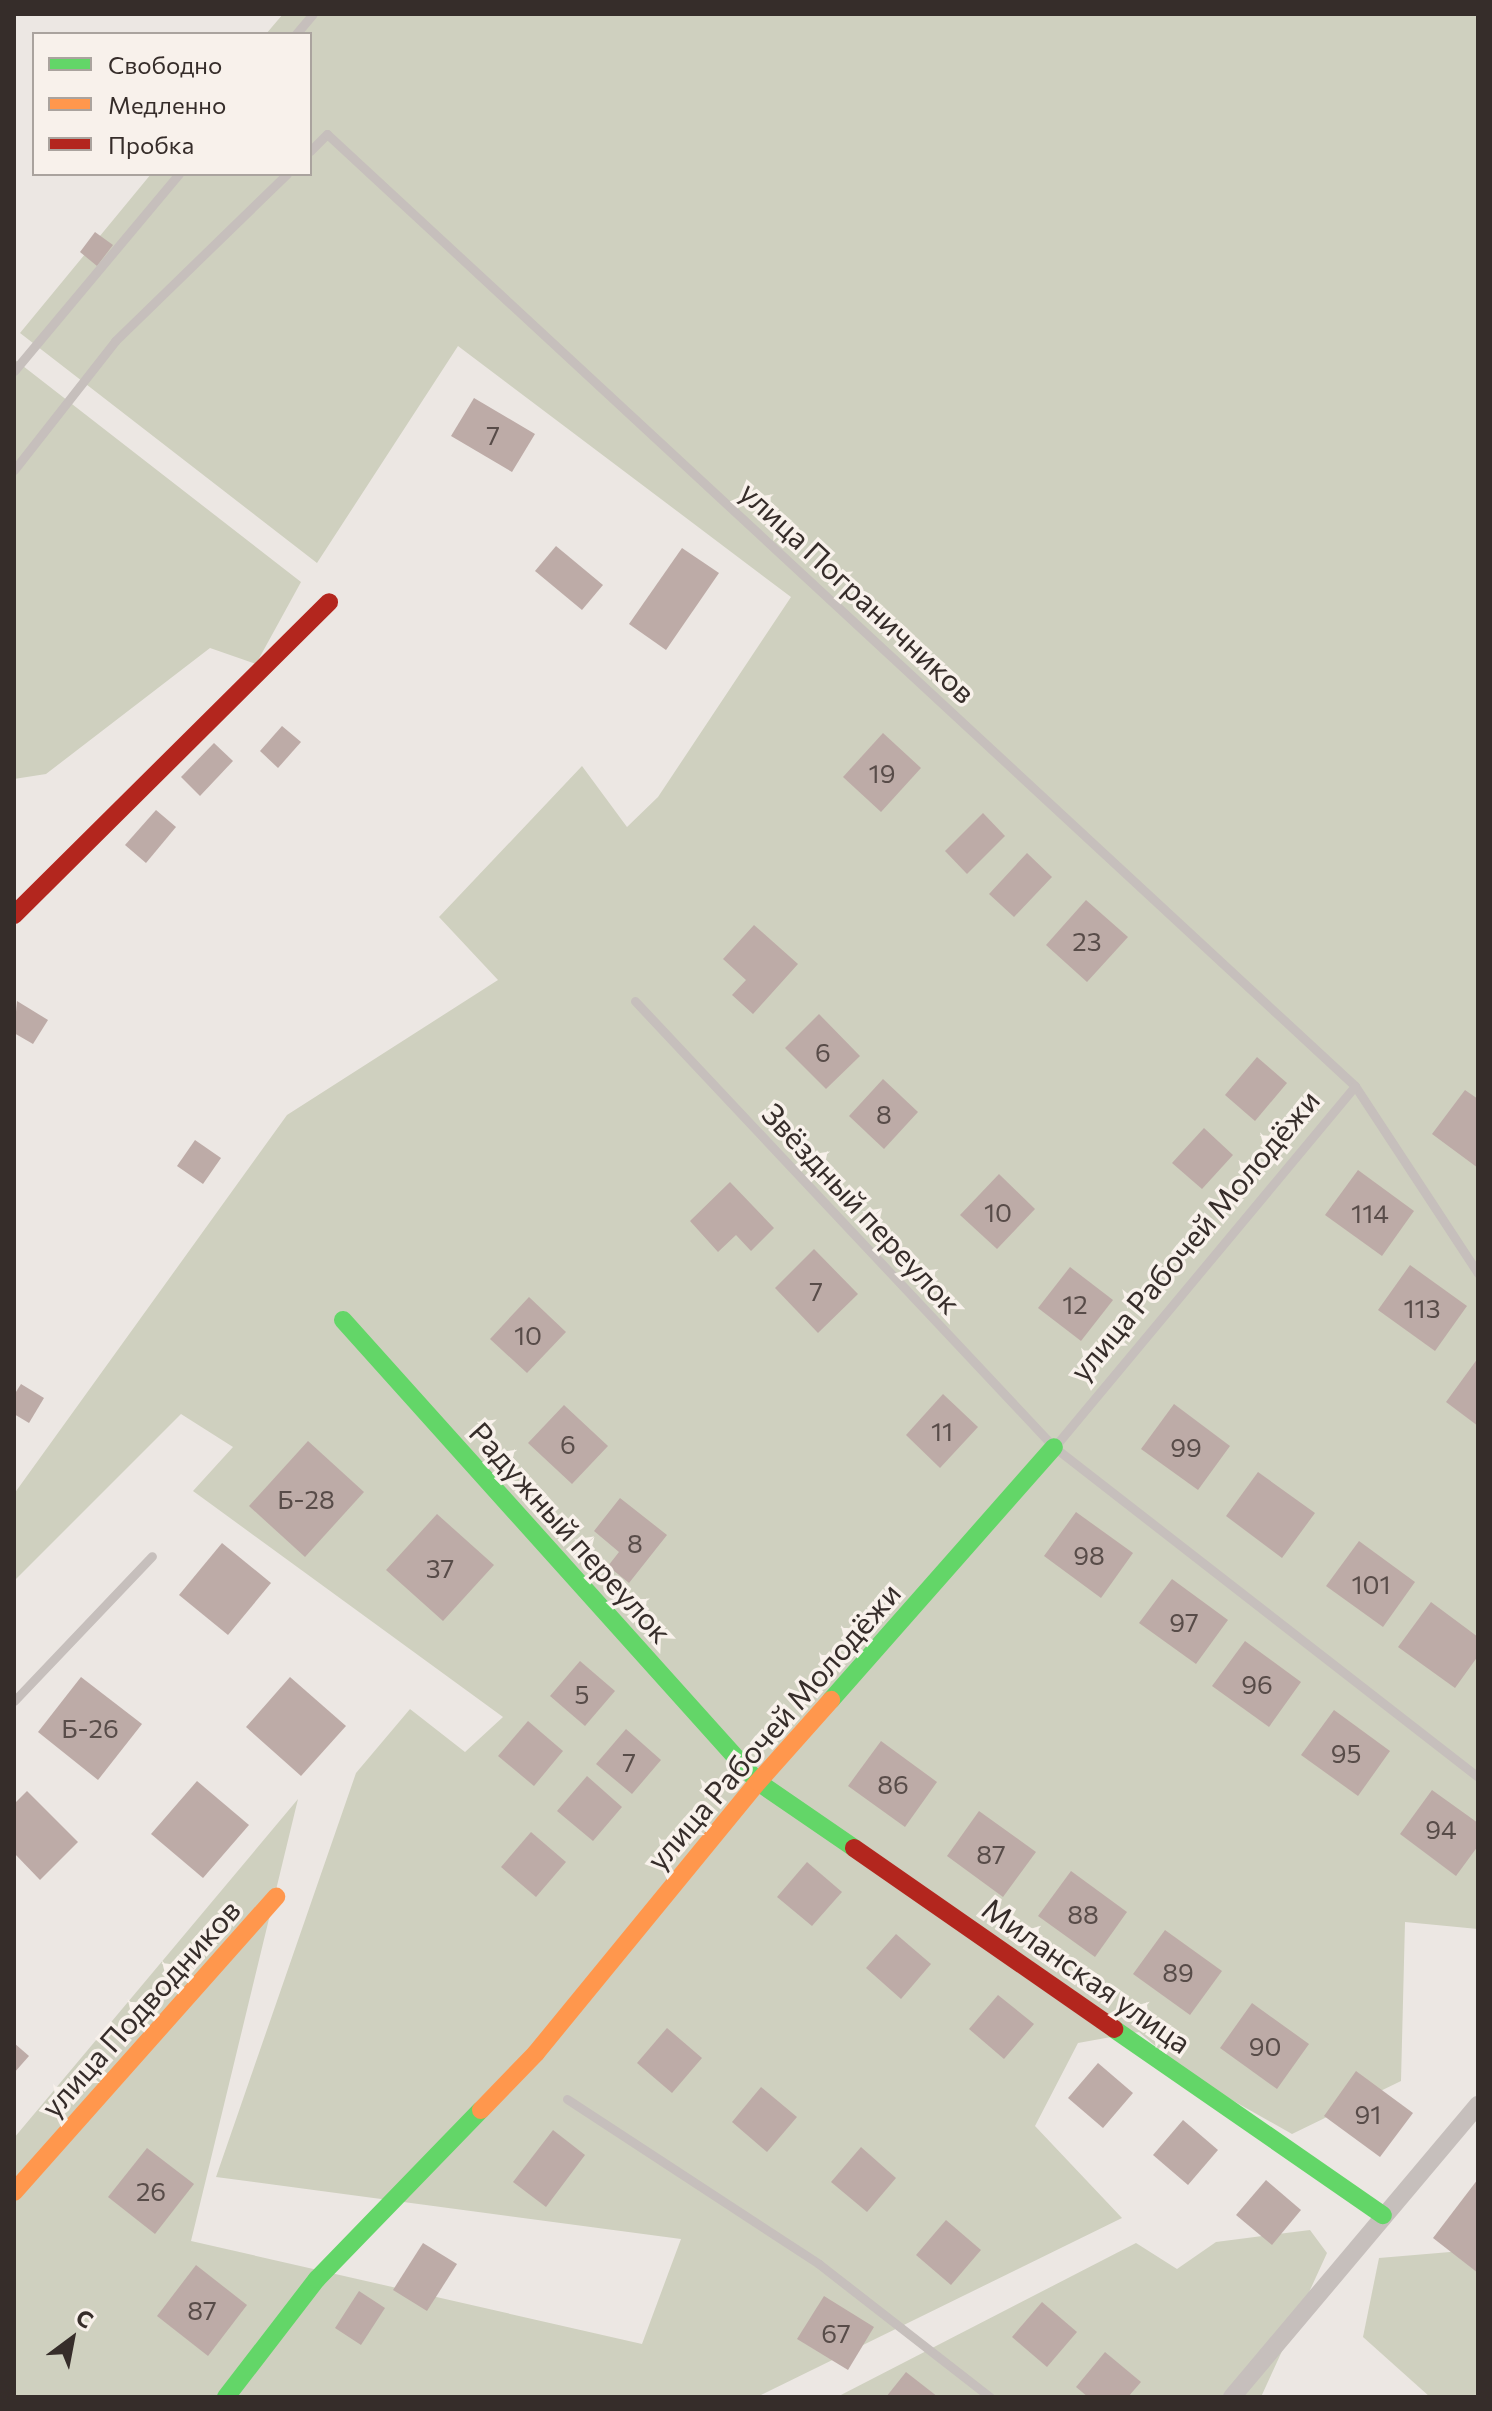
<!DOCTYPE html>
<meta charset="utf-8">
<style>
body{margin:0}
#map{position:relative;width:1492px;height:2411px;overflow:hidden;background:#ece7e3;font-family:Commissioner,sans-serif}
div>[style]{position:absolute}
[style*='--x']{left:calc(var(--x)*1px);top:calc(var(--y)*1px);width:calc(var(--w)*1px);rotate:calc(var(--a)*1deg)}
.green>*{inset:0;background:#cfd0bf}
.building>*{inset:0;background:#bdaba7}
.lane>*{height:9px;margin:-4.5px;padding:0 4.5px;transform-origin:4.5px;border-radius:4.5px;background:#c6bfbc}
.street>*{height:18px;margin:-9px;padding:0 9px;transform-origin:9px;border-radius:9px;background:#c6bfbc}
.fast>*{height:18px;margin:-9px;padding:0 9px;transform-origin:9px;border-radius:9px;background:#63d668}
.slow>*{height:18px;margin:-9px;padding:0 9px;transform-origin:9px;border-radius:9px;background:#ff974d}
.jam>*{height:18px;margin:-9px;padding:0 9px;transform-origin:9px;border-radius:9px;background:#b3261e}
span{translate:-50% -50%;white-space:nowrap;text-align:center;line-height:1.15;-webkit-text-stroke:7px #f8f1eb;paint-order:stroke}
.number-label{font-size:26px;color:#584c49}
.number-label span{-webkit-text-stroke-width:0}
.street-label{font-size:30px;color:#362d2a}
.frame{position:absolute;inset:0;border:16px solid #362d2a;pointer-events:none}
.legend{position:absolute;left:32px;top:32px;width:280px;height:144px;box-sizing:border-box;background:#f8f1eb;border:2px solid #aaa39e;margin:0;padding:10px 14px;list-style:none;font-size:24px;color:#362d2a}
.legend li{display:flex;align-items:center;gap:16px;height:40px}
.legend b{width:40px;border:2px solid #aaa39e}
.north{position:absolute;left:32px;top:2299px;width:80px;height:80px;-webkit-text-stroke:6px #f8f1eb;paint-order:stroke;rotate:32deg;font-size:22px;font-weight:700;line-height:32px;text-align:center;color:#362d2a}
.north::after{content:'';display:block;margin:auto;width:28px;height:36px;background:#362d2a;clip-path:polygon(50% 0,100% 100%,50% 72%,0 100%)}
</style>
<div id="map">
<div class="green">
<div style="clip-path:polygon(283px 14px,1478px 14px,1478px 1929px,1405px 1922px,1401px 2081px,1292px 2134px,1193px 2078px,1139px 2032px,1078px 2043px,1035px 2126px,1122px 2218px,757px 2397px,14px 2397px,14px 2138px,298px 1799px,191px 2241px,642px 2344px,681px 2239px,216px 2177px,356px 1773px,410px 1709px,465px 1752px,503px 1717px,193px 1491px,233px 1447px,181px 1414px,14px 1581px,14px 1494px,287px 1115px,498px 980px,439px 917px,582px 766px,627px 827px,658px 797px,791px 597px,458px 346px,317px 563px,20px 333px,151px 174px,310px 174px,310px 34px,266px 34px)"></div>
<div style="clip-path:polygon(14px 359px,301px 582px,256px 664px,210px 648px,46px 774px,14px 779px)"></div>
<div style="clip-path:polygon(1310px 2230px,1327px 2253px,1261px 2397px,837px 2397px,1136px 2243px,1177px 2269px,1216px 2242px)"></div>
<div style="clip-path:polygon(1462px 2251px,1478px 2254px,1478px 2397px,1430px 2397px,1363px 2337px,1379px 2258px)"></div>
</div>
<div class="building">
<div style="clip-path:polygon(95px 232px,113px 245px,97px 266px,80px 252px)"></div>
<div style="clip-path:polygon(474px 398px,535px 434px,512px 472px,451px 436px)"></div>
<div style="clip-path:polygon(556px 546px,603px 585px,582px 610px,535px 571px)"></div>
<div style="clip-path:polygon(682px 548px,719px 573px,666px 650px,629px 624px)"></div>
<div style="clip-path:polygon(282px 726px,301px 742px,278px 768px,260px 751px)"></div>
<div style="clip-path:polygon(883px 733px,921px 768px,881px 812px,843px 777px)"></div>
<div style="clip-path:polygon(214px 743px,233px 761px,200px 796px,181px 777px)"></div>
<div style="clip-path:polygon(156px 810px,176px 827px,146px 863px,125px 845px)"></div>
<div style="clip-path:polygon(983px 813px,1005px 836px,967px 874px,945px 851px)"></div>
<div style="clip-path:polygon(1027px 853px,1052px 877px,1014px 917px,989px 894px)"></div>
<div style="clip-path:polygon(1086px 900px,1128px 937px,1087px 982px,1046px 945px)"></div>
<div style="clip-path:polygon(754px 925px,798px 964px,753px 1014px,732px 995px,746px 980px,723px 959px)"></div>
<div style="clip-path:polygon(17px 1001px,48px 1020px,33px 1044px,14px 1033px)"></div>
<div style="clip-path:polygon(819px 1014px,860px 1056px,826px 1089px,785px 1048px)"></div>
<div style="clip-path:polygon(1257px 1057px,1287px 1083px,1255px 1121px,1225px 1095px)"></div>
<div style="clip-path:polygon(883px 1079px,918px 1112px,884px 1149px,849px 1116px)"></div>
<div style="clip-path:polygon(1465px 1090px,1478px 1099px,1478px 1168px,1432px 1134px)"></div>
<div style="clip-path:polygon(1204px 1128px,1233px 1155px,1202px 1189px,1172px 1163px)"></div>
<div style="clip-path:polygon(195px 1140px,221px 1158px,203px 1184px,177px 1166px)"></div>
<div style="clip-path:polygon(1358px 1170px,1414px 1211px,1382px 1256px,1325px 1215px)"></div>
<div style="clip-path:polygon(999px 1174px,1035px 1209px,997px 1249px,960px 1215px)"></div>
<div style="clip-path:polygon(730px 1182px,774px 1228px,751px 1251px,736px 1235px,718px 1252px,690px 1221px)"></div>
<div style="clip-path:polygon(814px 1249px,858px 1294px,818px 1333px,775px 1288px)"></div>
<div style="clip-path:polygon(1410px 1265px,1467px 1306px,1435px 1351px,1378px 1310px)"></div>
<div style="clip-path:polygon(1070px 1267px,1113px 1300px,1081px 1341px,1038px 1308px)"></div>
<div style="clip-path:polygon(529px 1297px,566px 1332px,527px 1373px,490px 1339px)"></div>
<div style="clip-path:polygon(1478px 1358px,1478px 1426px,1446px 1402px)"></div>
<div style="clip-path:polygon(21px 1384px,44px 1398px,29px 1423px,14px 1414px,14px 1395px)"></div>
<div style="clip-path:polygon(943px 1394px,978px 1427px,940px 1468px,906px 1435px)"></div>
<div style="clip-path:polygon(1174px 1404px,1230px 1446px,1198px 1490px,1141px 1449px)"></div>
<div style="clip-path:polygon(564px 1405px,608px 1446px,572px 1484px,528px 1443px)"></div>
<div style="clip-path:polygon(308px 1441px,364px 1492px,305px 1557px,249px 1506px)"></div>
<div style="clip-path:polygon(1258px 1472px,1315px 1513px,1282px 1558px,1226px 1516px)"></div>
<div style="clip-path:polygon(620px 1498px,667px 1535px,629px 1583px,608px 1566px,619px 1552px,594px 1531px)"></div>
<div style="clip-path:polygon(1076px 1512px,1133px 1553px,1101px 1598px,1044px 1556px)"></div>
<div style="clip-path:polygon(437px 1514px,494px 1565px,443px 1621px,386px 1570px)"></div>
<div style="clip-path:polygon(1359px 1541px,1415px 1582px,1383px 1627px,1326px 1586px)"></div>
<div style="clip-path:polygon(222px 1543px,271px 1583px,228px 1635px,179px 1595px)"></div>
<div style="clip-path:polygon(1172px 1579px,1228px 1620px,1196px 1664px,1139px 1623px)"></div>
<div style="clip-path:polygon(1431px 1602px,1478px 1637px,1478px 1656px,1455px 1688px,1398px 1647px)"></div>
<div style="clip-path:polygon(1245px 1641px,1301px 1682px,1269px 1727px,1212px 1686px)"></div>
<div style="clip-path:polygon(580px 1661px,615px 1691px,585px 1726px,550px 1696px)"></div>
<div style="clip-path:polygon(81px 1677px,142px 1724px,98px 1780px,38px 1732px)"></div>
<div style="clip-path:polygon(290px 1677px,346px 1726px,301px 1776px,246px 1727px)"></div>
<div style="clip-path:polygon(1334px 1710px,1390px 1751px,1358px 1796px,1301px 1755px)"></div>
<div style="clip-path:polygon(528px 1721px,563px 1751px,534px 1786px,498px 1756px)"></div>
<div style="clip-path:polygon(626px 1729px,661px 1760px,632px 1794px,596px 1764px)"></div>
<div style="clip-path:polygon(881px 1741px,937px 1782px,905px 1827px,848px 1786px)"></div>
<div style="clip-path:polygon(587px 1776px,622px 1807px,593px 1841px,557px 1811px)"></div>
<div style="clip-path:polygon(197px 1781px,249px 1825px,203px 1878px,151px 1834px)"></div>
<div style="clip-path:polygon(1432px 1790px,1478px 1823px,1478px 1846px,1456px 1876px,1400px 1834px)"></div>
<div style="clip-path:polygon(27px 1791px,78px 1842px,40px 1880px,14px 1853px,14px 1804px)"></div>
<div style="clip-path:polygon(979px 1811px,1036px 1852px,1003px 1897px,947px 1856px)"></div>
<div style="clip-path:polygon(531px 1832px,566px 1862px,536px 1897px,501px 1867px)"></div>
<div style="clip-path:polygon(807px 1862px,842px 1892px,812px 1926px,777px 1897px)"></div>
<div style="clip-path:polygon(1071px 1871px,1127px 1912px,1095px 1957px,1038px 1916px)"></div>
<div style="clip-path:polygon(1165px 1930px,1222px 1971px,1190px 2015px,1133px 1974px)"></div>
<div style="clip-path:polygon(896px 1934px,931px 1964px,901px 1999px,866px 1968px)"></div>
<div style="clip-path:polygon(998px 1995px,1034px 2024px,1004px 2059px,969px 2029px)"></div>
<div style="clip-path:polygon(1252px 2003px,1309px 2044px,1277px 2089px,1220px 2048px)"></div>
<div style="clip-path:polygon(667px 2028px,702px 2058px,672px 2093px,637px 2063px)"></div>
<div style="clip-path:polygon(14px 2043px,29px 2056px,14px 2073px)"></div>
<div style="clip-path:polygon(1098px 2063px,1133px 2093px,1103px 2128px,1068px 2098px)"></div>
<div style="clip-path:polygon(1356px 2071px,1413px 2113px,1380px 2157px,1324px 2116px)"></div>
<div style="clip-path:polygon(761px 2087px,797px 2117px,767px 2152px,732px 2122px)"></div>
<div style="clip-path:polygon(1183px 2120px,1218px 2150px,1188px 2185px,1153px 2155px)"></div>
<div style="clip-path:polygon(553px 2130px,585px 2155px,546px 2207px,513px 2182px)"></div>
<div style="clip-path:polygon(861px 2147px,896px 2178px,867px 2212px,831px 2182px)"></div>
<div style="clip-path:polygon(147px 2148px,194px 2184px,155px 2234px,108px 2197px)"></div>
<div style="clip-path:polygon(1478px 2179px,1478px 2273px,1433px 2238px)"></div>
<div style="clip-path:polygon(1266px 2180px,1301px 2210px,1272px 2245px,1236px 2215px)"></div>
<div style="clip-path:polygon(946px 2220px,981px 2250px,951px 2285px,916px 2255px)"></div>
<div style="clip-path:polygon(423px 2243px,457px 2264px,427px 2311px,393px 2290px)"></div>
<div style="clip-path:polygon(196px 2265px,247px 2305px,208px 2356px,157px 2316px)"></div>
<div style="clip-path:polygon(359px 2291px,385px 2308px,361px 2345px,335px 2328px)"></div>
<div style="clip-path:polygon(824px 2296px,874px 2327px,848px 2370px,797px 2339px)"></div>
<div style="clip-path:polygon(1042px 2302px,1077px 2332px,1047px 2367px,1012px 2337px)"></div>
<div style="clip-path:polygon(1105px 2352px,1141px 2382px,1128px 2397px,1088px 2397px,1076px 2387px)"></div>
<div style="clip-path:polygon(906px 2372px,938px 2397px,886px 2397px)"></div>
</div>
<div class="lane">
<div style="--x:296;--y:34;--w:26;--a:-50"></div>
<div style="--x:310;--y:151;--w:24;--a:-45"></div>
<div style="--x:327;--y:134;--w:1401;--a:42.8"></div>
<div style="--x:1355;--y:1086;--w:224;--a:56.7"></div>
<div style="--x:14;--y:371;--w:257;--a:-50.1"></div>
<div style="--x:14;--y:470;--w:164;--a:-51.9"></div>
<div style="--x:115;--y:341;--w:240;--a:-44.2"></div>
<div style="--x:635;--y:1001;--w:612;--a:46.79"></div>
<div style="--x:1054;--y:1447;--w:537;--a:37.89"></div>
<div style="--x:1056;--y:1445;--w:467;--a:-50.2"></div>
<div style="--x:14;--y:1701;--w:200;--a:-46.4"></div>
<div style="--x:567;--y:2099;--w:301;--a:33.2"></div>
<div style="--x:819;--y:2264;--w:217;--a:37.9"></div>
</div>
<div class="street">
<div style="--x:1232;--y:2397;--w:382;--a:-49.9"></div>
</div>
<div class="fast">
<div style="--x:343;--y:1320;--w:621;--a:48.07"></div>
<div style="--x:758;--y:1782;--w:116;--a:34.5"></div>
<div style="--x:831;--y:1700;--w:337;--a:-48.6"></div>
<div style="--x:1114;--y:2029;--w:327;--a:34.7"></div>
<div style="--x:226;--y:2397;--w:149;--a:-52.4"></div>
<div style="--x:317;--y:2279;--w:235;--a:-45.9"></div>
</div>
<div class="slow">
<div style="--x:481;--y:2110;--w:79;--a:-46"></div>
<div style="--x:536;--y:2053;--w:350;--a:-50.7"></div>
<div style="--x:758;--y:1782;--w:110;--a:-48.3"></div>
<div style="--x:14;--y:2192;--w:395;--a:-48.4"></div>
</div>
<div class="jam">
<div style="--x:14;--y:915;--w:444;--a:-44.8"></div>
<div style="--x:854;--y:1848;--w:317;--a:34.8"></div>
</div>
<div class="number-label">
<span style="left:493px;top:435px">7</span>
<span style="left:882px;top:773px">19</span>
<span style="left:1087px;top:941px">23</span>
<span style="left:823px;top:1052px">6</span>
<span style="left:884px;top:1114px">8</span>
<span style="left:998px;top:1212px">10</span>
<span style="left:1370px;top:1213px">114</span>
<span style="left:816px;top:1291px">7</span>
<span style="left:1075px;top:1304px">12</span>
<span style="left:1422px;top:1308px">113</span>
<span style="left:528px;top:1335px">10</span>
<span style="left:942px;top:1431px">11</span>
<span style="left:568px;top:1444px">6</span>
<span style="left:1186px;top:1447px">99</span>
<span style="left:306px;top:1499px">Б-28</span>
<span style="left:635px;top:1543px">8</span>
<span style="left:1089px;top:1555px">98</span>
<span style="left:440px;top:1568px">37</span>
<span style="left:1371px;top:1584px">101</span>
<span style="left:1184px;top:1622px">97</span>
<span style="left:1257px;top:1684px">96</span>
<span style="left:582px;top:1694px">5</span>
<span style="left:90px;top:1728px">Б-26</span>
<span style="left:1346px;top:1753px">95</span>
<span style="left:629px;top:1762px">7</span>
<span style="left:893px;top:1784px">86</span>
<span style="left:1441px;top:1829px">94</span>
<span style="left:991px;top:1854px">87</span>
<span style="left:1083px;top:1914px">88</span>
<span style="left:1178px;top:1972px">89</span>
<span style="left:1265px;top:2046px">90</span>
<span style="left:1368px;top:2114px">91</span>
<span style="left:151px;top:2191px">26</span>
<span style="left:202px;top:2310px">87</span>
<span style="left:836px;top:2333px">67</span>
</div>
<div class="street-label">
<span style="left:858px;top:592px;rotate:43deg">улица Пограничников</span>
<span style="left:862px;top:1208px;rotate:47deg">Звёздный переулок</span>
<span style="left:1194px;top:1235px;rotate:-50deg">улица Рабочей Молодёжи</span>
<span style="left:571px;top:1532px;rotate:48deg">Радужный переулок</span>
<span style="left:773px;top:1726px;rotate:-49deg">улица Рабочей Молодёжи</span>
<span style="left:1087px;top:1975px;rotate:35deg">Миланская улица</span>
<span style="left:140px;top:2008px;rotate:-48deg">улица Подводников</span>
</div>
<div class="frame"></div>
<ul class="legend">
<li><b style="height:10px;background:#63d668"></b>Свободно</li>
<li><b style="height:10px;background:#ff974d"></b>Медленно</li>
<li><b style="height:10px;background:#b3261e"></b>Пробка</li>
</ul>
<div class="north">С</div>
</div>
